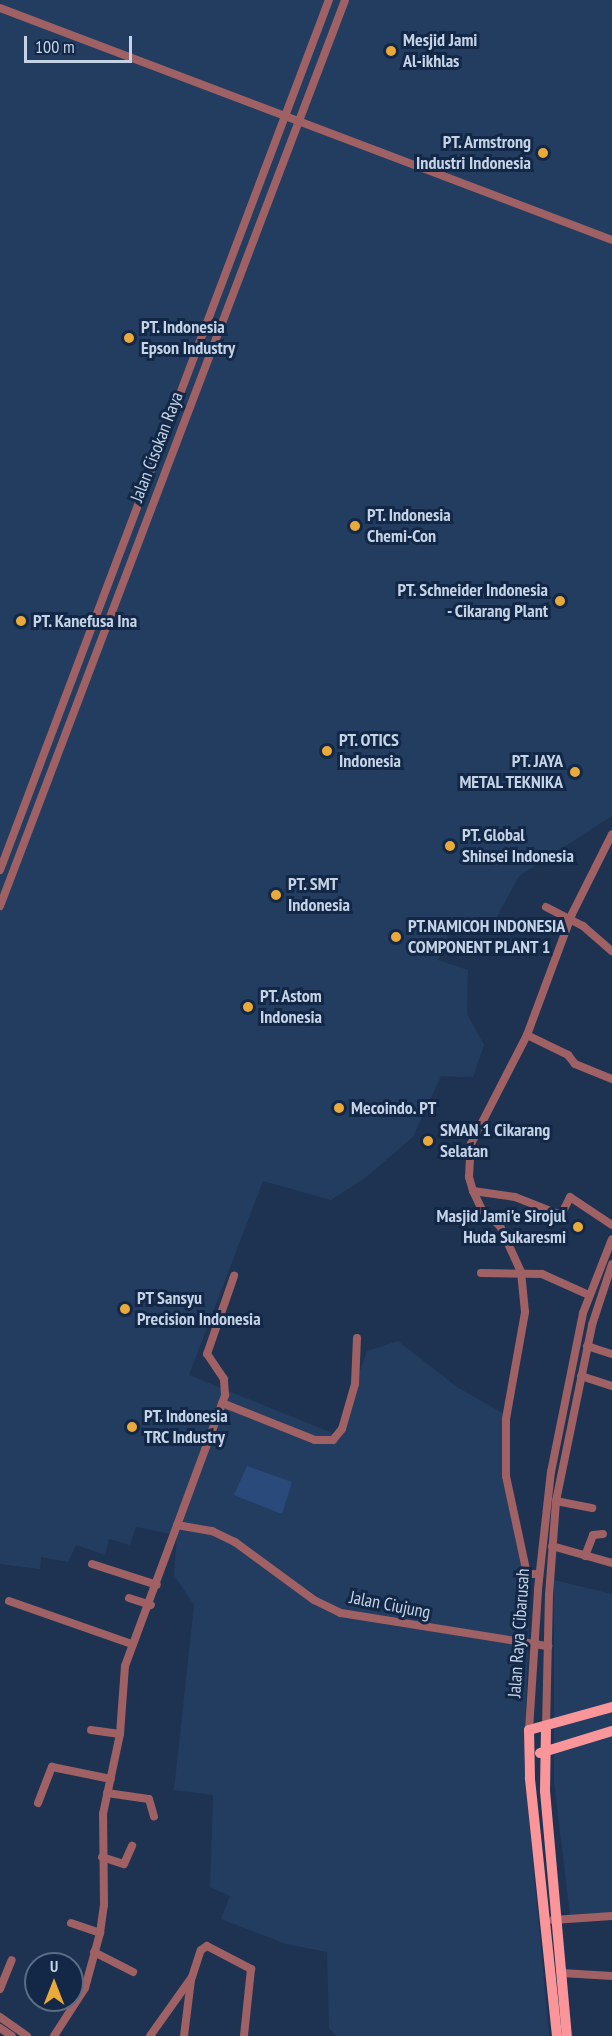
<!DOCTYPE html>
<style>
body{margin:0}
#map{position:relative;width:612px;height:2036px;overflow:hidden;background:#1d3351;font-family:"PT Sans Narrow",sans-serif}
div>[style]{position:absolute}
[style*='--x']{left:calc(var(--x)*1px);top:calc(var(--y)*1px);width:calc(var(--w)*1px);rotate:calc(var(--a)*1deg)}
.built>*{inset:0;background:#233d61}
.green>*{inset:0;background:#294a7a}
.minor>*{height:8px;margin:-4px;padding:0 4px;transform-origin:4px;border-radius:4px;background:#9f6163}
.major>*{height:10px;margin:-5px;padding:0 5px;transform-origin:5px;border-radius:5px;background:#fa959a}
.dots>*{width:16px;height:16px;translate:-50% -50%;box-sizing:border-box;border:3px solid #132846;border-radius:50%}
span{translate:-50% -50%;white-space:nowrap;text-align:center;line-height:1.15;-webkit-text-stroke:6px #132846;paint-order:stroke}
.poi-label{font-size:18px;color:#c5d3e7;font-weight:700}
.left{translate:0 -50%;text-align:left}
.right{translate:-100% -50%;text-align:right}
.street-label{font-size:18px;color:#c5d3e7}
.north{position:absolute;left:24px;top:1952px;width:60px;height:60px;box-sizing:border-box;background:#132846;border:2px solid #5a6c86;border-radius:50%;rotate:0deg;font-size:16px;font-weight:700;line-height:24px;text-align:center;color:#c5d3e7}
.north::after{content:'';display:block;margin:auto;width:21px;height:27px;background:#eaaa39;clip-path:polygon(50% 0,100% 100%,50% 72%,0 100%)}
.scale{position:absolute;left:24px;top:36px;width:108px;height:27px;box-sizing:border-box;border:3px solid #c5d3e7;border-top:0;padding-left:8px;font-size:18px;line-height:21px;white-space:nowrap;color:#c5d3e7;-webkit-text-stroke:4px #132846;paint-order:stroke}
</style>
<div id="map">
<div class="built">
<div style="clip-path:polygon(0 0,612px 0,612px 816px,519px 876px,493px 924px,448px 934px,438px 960px,468px 970px,467px 1014px,484px 1045px,473px 1077px,441px 1076px,413px 1137px,365px 1178px,331px 1200px,263px 1181px,189px 1375px,337px 1435px,367px 1351px,398px 1341px,457px 1387px,506px 1415px,506px 1476px,530px 1587px,524px 1763px,549px 2036px,336px 2036px,329px 2028px,327px 1952px,286px 1944px,221px 1919px,230px 1896px,210px 1887px,213px 1795px,174px 1790px,194px 1605px,174px 1575px,177px 1535px,136px 1527px,130px 1545px,109px 1539px,105px 1555px,76px 1545px,68px 1562px,41px 1557px,40px 1569px,0 1564px)"></div>
<div style="clip-path:polygon(554px 1580px,612px 1594px,612px 1918px,571px 1923px,554px 1782px)"></div>
</div>
<div class="green">
<div style="clip-path:polygon(247px 1466px,292px 1482px,282px 1514px,234px 1495px)"></div>
</div>
<div class="minor">
<div style="--x:0;--y:8;--w:654;--a:20.76"></div>
<div style="--x:0;--y:870;--w:930;--a:-69.29"></div>
<div style="--x:0;--y:906;--w:969;--a:-69.15"></div>
<div style="--x:546;--y:907;--w:42;--a:27.2"></div>
<div style="--x:583;--y:926;--w:38;--a:41"></div>
<div style="--x:527;--y:1035;--w:46;--a:26"></div>
<div style="--x:568;--y:1055;--w:11;--a:52"></div>
<div style="--x:575;--y:1064;--w:40;--a:22"></div>
<div style="--x:473;--y:1191;--w:42;--a:8.1"></div>
<div style="--x:515;--y:1197;--w:49;--a:21.4"></div>
<div style="--x:561;--y:1215;--w:20;--a:-63"></div>
<div style="--x:570;--y:1197;--w:50;--a:33.7"></div>
<div style="--x:481;--y:1273;--w:61;--a:0.9"></div>
<div style="--x:542;--y:1274;--w:51;--a:24.1"></div>
<div style="--x:587;--y:1346;--w:26;--a:18"></div>
<div style="--x:581;--y:1376;--w:33;--a:18"></div>
<div style="--x:222;--y:1403;--w:100;--a:21.7"></div>
<div style="--x:315;--y:1440;--w:18;--a:0"></div>
<div style="--x:333;--y:1440;--w:14;--a:-51"></div>
<div style="--x:342;--y:1429;--w:47;--a:-73.9"></div>
<div style="--x:355;--y:1384;--w:46;--a:-87.5"></div>
<div style="--x:556;--y:1501;--w:37;--a:11"></div>
<div style="--x:177;--y:1525;--w:36;--a:10"></div>
<div style="--x:212;--y:1531;--w:25;--a:26"></div>
<div style="--x:235;--y:1542;--w:98;--a:36.3"></div>
<div style="--x:314;--y:1600;--w:30;--a:26"></div>
<div style="--x:341;--y:1613;--w:210;--a:9.1"></div>
<div style="--x:552;--y:1546;--w:62;--a:15.8"></div>
<div style="--x:585;--y:1556;--w:22;--a:-69"></div>
<div style="--x:593;--y:1535;--w:10;--a:-6"></div>
<div style="--x:92;--y:1564;--w:68;--a:17.9"></div>
<div style="--x:539;--y:1574;--w:12;--a:180"></div>
<div style="--x:527;--y:1574;--w:100;--a:-102.1"></div>
<div style="--x:506;--y:1476;--w:57;--a:-90"></div>
<div style="--x:506;--y:1419;--w:109;--a:-79.9"></div>
<div style="--x:525;--y:1312;--w:40;--a:-95.7"></div>
<div style="--x:521;--y:1272;--w:51;--a:-114.5"></div>
<div style="--x:500;--y:1226;--w:24;--a:-138"></div>
<div style="--x:482;--y:1210;--w:21;--a:-115"></div>
<div style="--x:473;--y:1191;--w:15;--a:-106"></div>
<div style="--x:469;--y:1177;--w:33;--a:-87"></div>
<div style="--x:471;--y:1144;--w:123;--a:-62.8"></div>
<div style="--x:527;--y:1035;--w:129;--a:-69.6"></div>
<div style="--x:572;--y:914;--w:89;--a:-63.4"></div>
<div style="--x:129;--y:1598;--w:23;--a:18"></div>
<div style="--x:9;--y:1601;--w:130;--a:19.3"></div>
<div style="--x:546;--y:1727;--w:132;--a:-88.7"></div>
<div style="--x:549;--y:1595;--w:94;--a:-85.7"></div>
<div style="--x:556;--y:1501;--w:180;--a:-78.4"></div>
<div style="--x:592;--y:1325;--w:64;--a:-71.8"></div>
<div style="--x:91;--y:1730;--w:29;--a:8"></div>
<div style="--x:529;--y:1730;--w:141;--a:-86.3"></div>
<div style="--x:538;--y:1589;--w:118;--a:-83.7"></div>
<div style="--x:551;--y:1472;--w:162;--a:-78.6"></div>
<div style="--x:583;--y:1313;--w:79;--a:-68.6"></div>
<div style="--x:107;--y:1793;--w:42;--a:8.1"></div>
<div style="--x:149;--y:1799;--w:18;--a:74"></div>
<div style="--x:38;--y:1803;--w:39;--a:-69"></div>
<div style="--x:52;--y:1767;--w:60;--a:11.5"></div>
<div style="--x:102;--y:1857;--w:23;--a:18"></div>
<div style="--x:124;--y:1864;--w:20;--a:-66"></div>
<div style="--x:553;--y:1920;--w:59;--a:-3.9"></div>
<div style="--x:71;--y:1923;--w:31;--a:19"></div>
<div style="--x:94;--y:1952;--w:44;--a:27.1"></div>
<div style="--x:562;--y:1973;--w:50;--a:3.4"></div>
<div style="--x:0;--y:1989;--w:31;--a:-68"></div>
<div style="--x:0;--y:2017;--w:33;--a:35"></div>
<div style="--x:0;--y:2028;--w:14;--a:34"></div>
<div style="--x:54;--y:2036;--w:57;--a:-57.1"></div>
<div style="--x:85;--y:1988;--w:57;--a:-74.7"></div>
<div style="--x:100;--y:1933;--w:28;--a:-82"></div>
<div style="--x:104;--y:1905;--w:91;--a:-90.6"></div>
<div style="--x:103;--y:1814;--w:82;--a:-78"></div>
<div style="--x:120;--y:1734;--w:68;--a:-85.8"></div>
<div style="--x:125;--y:1666;--w:289;--a:-69.7"></div>
<div style="--x:225;--y:1395;--w:16;--a:-94"></div>
<div style="--x:224;--y:1379;--w:30;--a:-124"></div>
<div style="--x:207;--y:1354;--w:83;--a:-70.9"></div>
<div style="--x:150;--y:2036;--w:72;--a:-54.6"></div>
<div style="--x:192;--y:1977;--w:28;--a:-72"></div>
<div style="--x:201;--y:1950;--w:7;--a:-34"></div>
<div style="--x:207;--y:1946;--w:50;--a:27.6"></div>
<div style="--x:251;--y:1969;--w:67;--a:96"></div>
<div style="--x:184;--y:2036;--w:56;--a:-82.9"></div>
</div>
<div class="major">
<div style="--x:546;--y:1727;--w:64;--a:90.9"></div>
<div style="--x:545;--y:1791;--w:246;--a:84.9"></div>
<div style="--x:540;--y:1753;--w:75;--a:-17"></div>
<div style="--x:557;--y:2036;--w:260;--a:-96"></div>
<div style="--x:530;--y:1777;--w:47;--a:-91.2"></div>
<div style="--x:529;--y:1730;--w:86;--a:-15.5"></div>
</div>
<div class="dots">
<div style="left:391px;top:51px;background:#eaaa39"></div>
<div style="left:543px;top:153px;background:#eaaa39"></div>
<div style="left:129px;top:338px;background:#eaaa39"></div>
<div style="left:355px;top:526px;background:#eaaa39"></div>
<div style="left:560px;top:601px;background:#eaaa39"></div>
<div style="left:21px;top:621px;background:#eaaa39"></div>
<div style="left:327px;top:751px;background:#eaaa39"></div>
<div style="left:575px;top:772px;background:#eaaa39"></div>
<div style="left:450px;top:846px;background:#eaaa39"></div>
<div style="left:276px;top:895px;background:#eaaa39"></div>
<div style="left:396px;top:937px;background:#eaaa39"></div>
<div style="left:248px;top:1007px;background:#eaaa39"></div>
<div style="left:339px;top:1108px;background:#eaaa39"></div>
<div style="left:428px;top:1141px;background:#eaaa39"></div>
<div style="left:578px;top:1227px;background:#eaaa39"></div>
<div style="left:125px;top:1309px;background:#eaaa39"></div>
<div style="left:132px;top:1427px;background:#eaaa39"></div>
</div>
<div class="poi-label">
<span class="left" style="left:403px;top:51px">Mesjid Jami<br>Al-ikhlas</span>
<span class="right" style="left:531px;top:153px">PT. Armstrong<br>Industri Indonesia</span>
<span class="left" style="left:141px;top:338px">PT. Indonesia<br>Epson Industry</span>
<span class="left" style="left:367px;top:526px">PT. Indonesia<br>Chemi-Con</span>
<span class="right" style="left:548px;top:601px">PT. Schneider Indonesia<br>- Cikarang Plant</span>
<span class="left" style="left:33px;top:621px">PT. Kanefusa Ina</span>
<span class="left" style="left:339px;top:751px">PT. OTICS<br>Indonesia</span>
<span class="right" style="left:563px;top:772px">PT. JAYA<br>METAL TEKNIKA</span>
<span class="left" style="left:462px;top:846px">PT. Global<br>Shinsei Indonesia</span>
<span class="left" style="left:288px;top:895px">PT. SMT<br>Indonesia</span>
<span class="left" style="left:408px;top:937px">PT.NAMICOH INDONESIA<br>COMPONENT PLANT 1</span>
<span class="left" style="left:260px;top:1007px">PT. Astom<br>Indonesia</span>
<span class="left" style="left:351px;top:1108px">Mecoindo. PT</span>
<span class="left" style="left:440px;top:1141px">SMAN 1 Cikarang<br>Selatan</span>
<span class="right" style="left:566px;top:1227px">Masjid Jami'e Sirojul<br>Huda Sukaresmi</span>
<span class="left" style="left:137px;top:1309px">PT Sansyu<br>Precision Indonesia</span>
<span class="left" style="left:144px;top:1427px">PT. Indonesia<br>TRC Industry</span>
</div>
<div class="street-label">
<span style="left:157px;top:447px;rotate:-69deg">Jalan Cisokan Raya</span>
<span style="left:390px;top:1605px;rotate:11deg">Jalan Ciujung</span>
<span style="left:519px;top:1633px;rotate:-86deg">Jalan Raya Cibarusah</span>
</div>
<div class="north">U</div>
<div class="scale">100 m</div>
</div>
